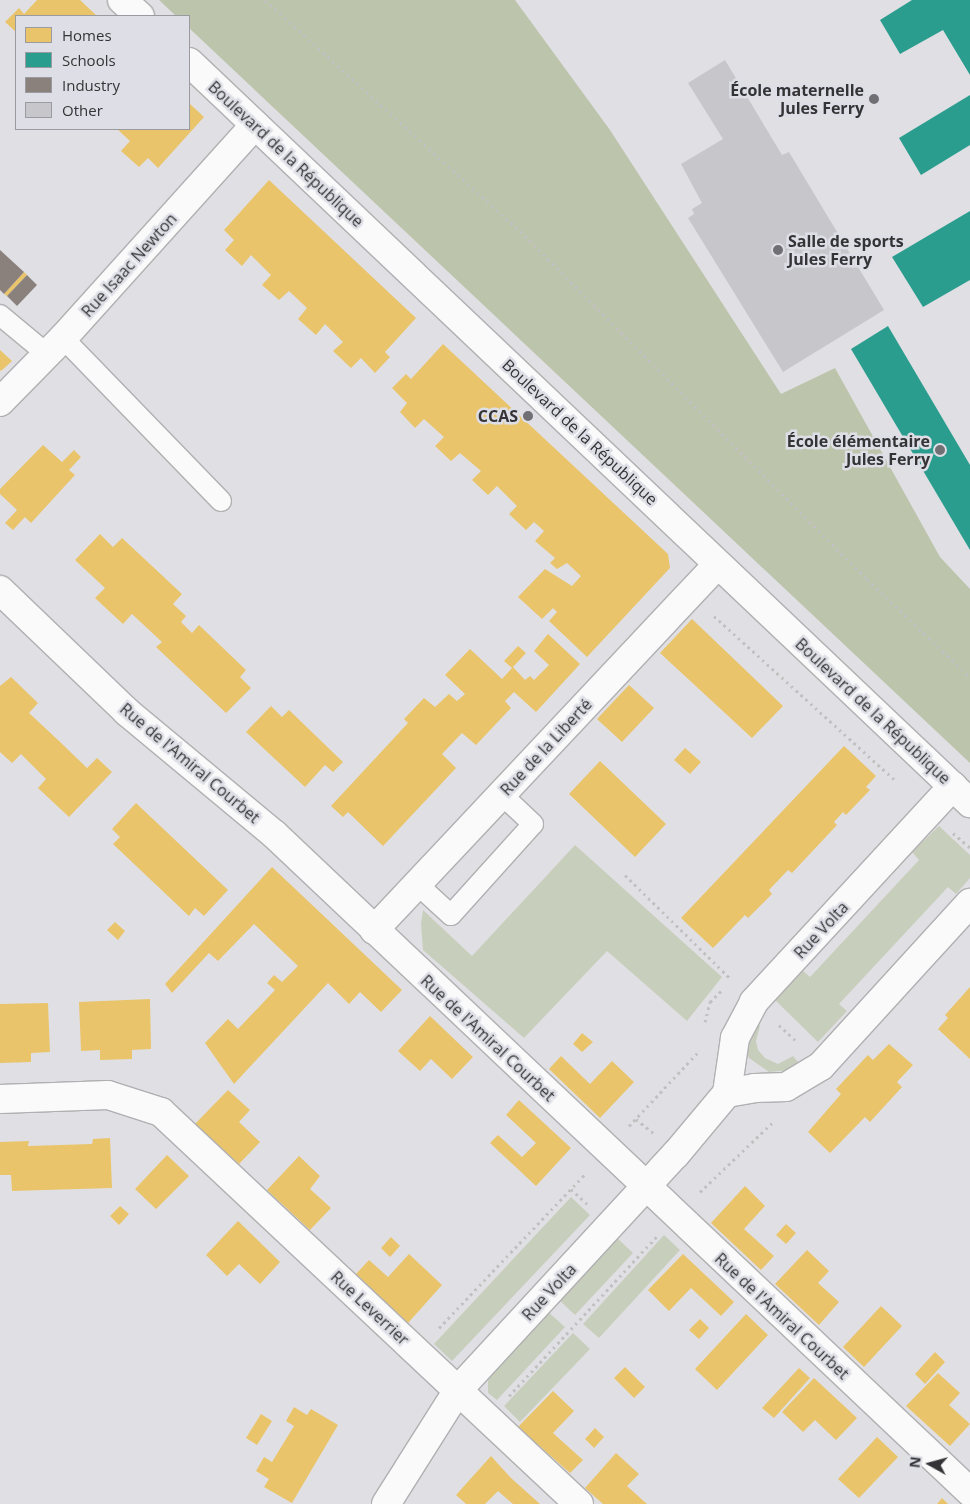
<!DOCTYPE html>
<meta charset="utf-8">
<style>
body{margin:0}
#map{position:relative;width:970px;height:1504px;overflow:hidden;background:#e0e0e4;font-family:"Open Sans",sans-serif}
div>[style]{position:absolute}
[style*='--x']{left:calc(var(--x)*1px);top:calc(var(--y)*1px);width:calc(var(--w)*1px);rotate:calc(var(--a)*1deg)}
.green>*{inset:0;background:#c8cebc}
.forest>*{inset:0;background:#bcc4ac}
.homes>*{inset:0;background:#e9c46a}
.schools>*{inset:0;background:#2a9d8f}
.industry>*{inset:0;background:#8a817c}
.building>*{inset:0;background:#c7c7cb}
.path>*{height:3px;margin-top:-1.5px;transform-origin:0;background:repeating-linear-gradient(90deg,#c1c1c2 0 2.5px,transparent 0 6.5px)}
.roads{filter:drop-shadow(1px 0 #b0b0b2) drop-shadow(-1px 0 #b0b0b2) drop-shadow(0 1px #b0b0b2) drop-shadow(0 -1px #b0b0b2)}
.service>*{height:20px;margin:-10px;padding:0 10px;transform-origin:10px;border-radius:10px;background:#fafafb}
.minor>*{height:28px;margin:-14px;padding:0 14px;transform-origin:14px;border-radius:14px;background:#fafafb}
.tertiary>*{height:28px;margin:-14px;padding:0 14px;transform-origin:14px;border-radius:14px;background:#fafafb}
.dots>*{width:14px;height:14px;translate:-50% -50%;box-sizing:border-box;border:2px solid #dedee6;border-radius:50%}
span{translate:-50% -50%;white-space:nowrap;text-align:center;line-height:1.15;-webkit-text-stroke:5px #dedee6;paint-order:stroke}
.poi-label{font-size:16px;color:#343437;font-weight:700}
.right{translate:-100% -50%;text-align:right}
.left{translate:0 -50%;text-align:left}
.street-label{font-size:16px;color:#343437}
.legend{position:absolute;left:15px;top:15px;width:175px;height:115px;box-sizing:border-box;background:#dedee6;border:1px solid #9a9aa0;margin:0;padding:6px 9px;list-style:none;font-size:15px;color:#343437}
.legend li{display:flex;align-items:center;gap:10px;height:25px}
.legend b{width:25px;border:1px solid #9a9aa0}
.north{position:absolute;left:905px;top:1439px;width:50px;height:50px;-webkit-text-stroke:4px #dedee6;paint-order:stroke;rotate:277deg;font-size:14px;font-weight:700;line-height:20px;text-align:center;color:#343437}
.north::after{content:'';display:block;margin:auto;width:18px;height:22px;background:#343437;clip-path:polygon(50% 0,100% 100%,50% 72%,0 100%)}
</style>
<div id="map">
<div class="green">
<div style="clip-path:polygon(939px 826px,970px 855px,970px 878px,956px 894px,948px 887px,839px 1004px,847px 1011px,818px 1042px,774px 999px,802px 970px,810px 977px,919px 860px,912px 852px)"></div>
<div style="clip-path:polygon(575px 845px,722px 977px,687px 1021px,607px 951px,524px 1038px,423px 950px,421px 924px,423px 910px,472px 956px)"></div>
<div style="clip-path:polygon(754px 1019px,760px 1026px,756px 1041px,758px 1050px,765px 1058px,778px 1064px,793px 1056px,798px 1062px,790px 1070px,769px 1072px,749px 1058px,744px 1046px)"></div>
<div style="clip-path:polygon(571px 1197px,590px 1215px,452px 1361px,434px 1344px)"></div>
<div style="clip-path:polygon(664px 1235px,680px 1250px,599px 1338px,583px 1324px)"></div>
<div style="clip-path:polygon(615px 1236px,633px 1253px,575px 1315px,557px 1298px)"></div>
<div style="clip-path:polygon(546px 1310px,565px 1327px,497px 1400px,488px 1393px,488px 1381px,496px 1363px)"></div>
<div style="clip-path:polygon(573px 1333px,590px 1349px,520px 1422px,504px 1406px)"></div>
</div>
<div class="forest">
<div style="clip-path:polygon(159px 0,515px 0,610px 130px,781px 394px,835px 368px,940px 557px,970px 589px,970px 763px,189px 28px,189px 16px,176px 16px)"></div>
</div>
<div class="homes">
<div style="clip-path:polygon(37px 0,80px 0,97px 16px,16px 16px,16px 32px,5px 22px,19px 8px,24px 14px)"></div>
<div style="clip-path:polygon(189px 103px,204px 117px,158px 168px,148px 158px,139px 167px,121px 151px,130px 141px,117px 129px,189px 129px)"></div>
<div style="clip-path:polygon(269px 180px,416px 318px,385px 352px,390px 357px,375px 373px,361px 358px,351px 368px,333px 351px,343px 342px,325px 324px,316px 335px,298px 319px,307px 308px,289px 291px,279px 300px,262px 285px,271px 275px,251px 255px,242px 266px,225px 250px,234px 240px,224px 230px)"></div>
<div style="clip-path:polygon(24px 272px,27px 275px,7px 296px,4px 294px)"></div>
<div style="clip-path:polygon(443px 344px,668px 554px,670px 568px,587px 657px,549px 621px,557px 612px,553px 608px,542px 619px,518px 597px,545px 569px,572px 586px,581px 576px,567px 563px,557px 569px,550px 563px,555px 558px,535px 541px,544px 531px,534px 522px,526px 530px,509px 514px,517px 506px,497px 486px,488px 495px,472px 480px,481px 471px,460px 453px,451px 461px,435px 446px,444px 437px,424px 419px,415px 428px,400px 412px,407px 403px,392px 388px,406px 374px,411px 379px)"></div>
<div style="clip-path:polygon(0 350px,12px 361px,1px 371px,0 370px)"></div>
<div style="clip-path:polygon(43px 445px,62px 462px,74px 450px,81px 457px,69px 470px,75px 475px,31px 523px,25px 517px,13px 530px,5px 523px,17px 510px,0 494px,0 489px)"></div>
<div style="clip-path:polygon(100px 534px,113px 547px,122px 538px,182px 594px,173px 604px,186px 616px,181px 622px,192px 633px,199px 625px,246px 670px,240px 677px,251px 688px,226px 713px,156px 647px,162px 642px,132px 614px,123px 624px,95px 598px,105px 588px,75px 560px)"></div>
<div style="clip-path:polygon(692px 619px,783px 706px,752px 738px,660px 653px)"></div>
<div style="clip-path:polygon(548px 634px,580px 664px,536px 712px,514px 692px,505px 701px,511px 708px,476px 745px,462px 733px,442px 754px,456px 768px,383px 846px,348px 812px,343px 817px,331px 806px,408px 723px,404px 719px,424px 698px,435px 707px,449px 694px,457px 701px,465px 694px,445px 675px,470px 649px,502px 679px,512px 668px,504px 661px,518px 646px,526px 653px,513px 667px,525px 680px,530px 676px,534px 680px,549px 665px,534px 651px)"></div>
<div style="clip-path:polygon(11px 677px,38px 703px,29px 713px,58px 740px,87px 768px,97px 758px,112px 772px,69px 817px,38px 788px,46px 779px,21px 754px,12px 763px,0 752px,0 686px)"></div>
<div style="clip-path:polygon(629px 685px,654px 708px,622px 742px,597px 719px)"></div>
<div style="clip-path:polygon(271px 706px,282px 717px,289px 710px,343px 762px,333px 772px,325px 765px,305px 787px,246px 732px)"></div>
<div style="clip-path:polygon(844px 746px,876px 776px,866px 787px,870px 790px,846px 815px,843px 812px,834px 822px,837px 825px,792px 873px,788px 870px,769px 890px,772px 894px,748px 918px,745px 915px,713px 948px,681px 918px)"></div>
<div style="clip-path:polygon(685px 748px,701px 762px,690px 774px,674px 760px)"></div>
<div style="clip-path:polygon(600px 761px,666px 824px,635px 857px,569px 794px)"></div>
<div style="clip-path:polygon(136px 803px,228px 890px,204px 916px,195px 908px,189px 916px,113px 844px,120px 837px,112px 829px)"></div>
<div style="clip-path:polygon(272px 867px,402px 990px,381px 1012px,360px 992px,349px 1004px,328px 983px,234px 1084px,205px 1043px,228px 1019px,238px 1029px,275px 990px,267px 983px,274px 975px,282px 982px,298px 966px,254px 924px,218px 961px,209px 953px,172px 993px,165px 984px)"></div>
<div style="clip-path:polygon(115px 922px,125px 931px,118px 940px,107px 930px)"></div>
<div style="clip-path:polygon(970px 987px,970px 1059px,938px 1029px,948px 1018px,945px 1015px)"></div>
<div style="clip-path:polygon(150px 999px,151px 1049px,132px 1050px,132px 1059px,100px 1060px,100px 1050px,81px 1051px,79px 1002px)"></div>
<div style="clip-path:polygon(48px 1003px,50px 1052px,31px 1053px,31px 1062px,0 1063px,0 1004px)"></div>
<div style="clip-path:polygon(430px 1016px,473px 1057px,452px 1079px,431px 1059px,420px 1071px,398px 1051px)"></div>
<div style="clip-path:polygon(582px 1033px,593px 1042px,582px 1052px,573px 1044px)"></div>
<div style="clip-path:polygon(889px 1044px,913px 1065px,897px 1082px,902px 1087px,870px 1122px,865px 1117px,830px 1153px,808px 1132px,841px 1094px,836px 1089px,868px 1055px,873px 1060px)"></div>
<div style="clip-path:polygon(561px 1056px,590px 1084px,612px 1061px,634px 1082px,600px 1118px,549px 1069px)"></div>
<div style="clip-path:polygon(228px 1090px,250px 1110px,239px 1122px,260px 1142px,239px 1164px,195px 1124px)"></div>
<div style="clip-path:polygon(519px 1100px,571px 1148px,536px 1186px,490px 1143px,498px 1135px,522px 1157px,536px 1143px,506px 1115px)"></div>
<div style="clip-path:polygon(110px 1138px,112px 1188px,12px 1191px,11px 1175px,0 1175px,0 1142px,29px 1141px,28px 1146px,92px 1144px,93px 1139px)"></div>
<div style="clip-path:polygon(167px 1155px,189px 1176px,156px 1209px,135px 1189px)"></div>
<div style="clip-path:polygon(299px 1156px,320px 1176px,310px 1189px,331px 1208px,310px 1230px,267px 1190px)"></div>
<div style="clip-path:polygon(745px 1186px,765px 1206px,744px 1229px,774px 1256px,761px 1270px,711px 1223px)"></div>
<div style="clip-path:polygon(120px 1206px,129px 1214px,119px 1225px,110px 1216px)"></div>
<div style="clip-path:polygon(238px 1221px,280px 1262px,260px 1284px,239px 1264px,227px 1276px,206px 1255px)"></div>
<div style="clip-path:polygon(786px 1224px,796px 1233px,786px 1244px,776px 1235px)"></div>
<div style="clip-path:polygon(391px 1237px,400px 1246px,390px 1257px,381px 1248px)"></div>
<div style="clip-path:polygon(807px 1250px,829px 1271px,818px 1283px,839px 1302px,819px 1325px,775px 1284px)"></div>
<div style="clip-path:polygon(409px 1254px,442px 1285px,408px 1323px,356px 1274px,369px 1260px,388px 1277px)"></div>
<div style="clip-path:polygon(683px 1254px,734px 1302px,721px 1316px,691px 1288px,669px 1311px,648px 1290px)"></div>
<div style="clip-path:polygon(881px 1306px,902px 1326px,864px 1367px,843px 1347px)"></div>
<div style="clip-path:polygon(746px 1314px,768px 1335px,717px 1390px,695px 1369px)"></div>
<div style="clip-path:polygon(700px 1319px,709px 1328px,699px 1339px,689px 1330px)"></div>
<div style="clip-path:polygon(935px 1352px,945px 1362px,925px 1384px,915px 1374px)"></div>
<div style="clip-path:polygon(625px 1367px,645px 1387px,634px 1398px,614px 1378px)"></div>
<div style="clip-path:polygon(799px 1368px,810px 1378px,774px 1418px,762px 1408px)"></div>
<div style="clip-path:polygon(938px 1373px,960px 1393px,949px 1405px,970px 1424px,950px 1446px,906px 1406px)"></div>
<div style="clip-path:polygon(814px 1378px,857px 1418px,836px 1440px,815px 1420px,803px 1432px,782px 1412px)"></div>
<div style="clip-path:polygon(553px 1391px,574px 1411px,553px 1433px,583px 1460px,570px 1473px,518px 1427px)"></div>
<div style="clip-path:polygon(294px 1407px,307px 1415px,311px 1409px,338px 1425px,292px 1503px,264px 1487px,269px 1479px,256px 1471px,264px 1457px,272px 1462px,294px 1426px,286px 1421px)"></div>
<div style="clip-path:polygon(261px 1414px,272px 1421px,257px 1445px,246px 1438px)"></div>
<div style="clip-path:polygon(595px 1428px,604px 1437px,594px 1448px,585px 1439px)"></div>
<div style="clip-path:polygon(877px 1437px,898px 1457px,859px 1498px,838px 1479px)"></div>
<div style="clip-path:polygon(616px 1453px,639px 1474px,627px 1486px,647px 1504px,603px 1504px,585px 1488px)"></div>
<div style="clip-path:polygon(491px 1456px,511px 1478px,540px 1504px,513px 1504px,498px 1491px,485px 1504px,466px 1504px,456px 1495px)"></div>
<div style="clip-path:polygon(942px 1498px,948px 1504px,937px 1504px)"></div>
</div>
<div class="schools">
<div style="clip-path:polygon(912px 0,970px 0,970px 75px,943px 30px,900px 54px,880px 20px)"></div>
<div style="clip-path:polygon(970px 95px,970px 145px,921px 175px,899px 138px)"></div>
<div style="clip-path:polygon(970px 211px,970px 280px,923px 307px,892px 257px)"></div>
<div style="clip-path:polygon(888px 326px,970px 465px,970px 550px,851px 349px)"></div>
</div>
<div class="industry">
<div style="clip-path:polygon(0 250px,24px 272px,4px 294px,0 290px)"></div>
<div style="clip-path:polygon(27px 275px,37px 285px,17px 306px,7px 296px)"></div>
</div>
<div class="building">
<div style="clip-path:polygon(725px 60px,782px 155px,789px 152px,884px 310px,783px 372px,688px 218px,694px 214px,692px 209px,702px 203px,681px 164px,723px 139px,688px 83px)"></div>
</div>
<div class="path">
<div style="--x:265;--y:0;--w:344;--a:42.2"></div>
<div style="--x:520;--y:231;--w:491;--a:45.1"></div>
<div style="--x:867;--y:579;--w:142;--a:43.6"></div>
<div style="--x:714;--y:616;--w:244;--a:42.2"></div>
<div style="--x:953;--y:833;--w:23;--a:41"></div>
<div style="--x:625;--y:875;--w:148;--a:44.5"></div>
<div style="--x:705;--y:1022;--w:21;--a:-76"></div>
<div style="--x:710;--y:1002;--w:18;--a:-45"></div>
<div style="--x:779;--y:1025;--w:26;--a:43"></div>
<div style="--x:636;--y:1119;--w:22;--a:39"></div>
<div style="--x:629;--y:1126;--w:104;--a:-46.9"></div>
<div style="--x:571;--y:1189;--w:22;--a:43"></div>
<div style="--x:700;--y:1192;--w:101;--a:-43.8"></div>
<div style="--x:439;--y:1328;--w:214;--a:-46.5"></div>
<div style="--x:509;--y:1396;--w:217;--a:-47.2"></div>
</div>
<div class="roads">
<div class="service">
<div style="--x:0;--y:315;--w:61;--a:39.7"></div>
<div style="--x:63;--y:338;--w:227;--a:45.9"></div>
<div style="--x:417;--y:884;--w:46;--a:42.4"></div>
<div style="--x:451;--y:915;--w:122;--a:-48"></div>
<div style="--x:533;--y:824;--w:44;--a:-136.8"></div>
</div>
<div class="minor">
<div style="--x:0;--y:402;--w:90;--a:-45.5"></div>
<div style="--x:63;--y:338;--w:287;--a:-48"></div>
<div style="--x:0;--y:590;--w:176;--a:43.8"></div>
<div style="--x:127;--y:712;--w:191;--a:39.7"></div>
<div style="--x:274;--y:834;--w:958;--a:43.39"></div>
<div style="--x:953;--y:786;--w:294;--a:132.7"></div>
<div style="--x:754;--y:1002;--w:41;--a:117.8"></div>
<div style="--x:735;--y:1038;--w:56;--a:98.3"></div>
<div style="--x:727;--y:1093;--w:28;--a:-10"></div>
<div style="--x:755;--y:1088;--w:31;--a:-2"></div>
<div style="--x:786;--y:1087;--w:41;--a:-31"></div>
<div style="--x:821;--y:1066;--w:221;--a:-47.6"></div>
<div style="--x:374;--y:930;--w:502;--a:-46.77"></div>
<div style="--x:0;--y:1099;--w:108;--a:-2.1"></div>
<div style="--x:108;--y:1095;--w:56;--a:17.8"></div>
<div style="--x:161;--y:1112;--w:573;--a:43.16"></div>
<div style="--x:386;--y:1504;--w:135;--a:-57.7"></div>
<div style="--x:458;--y:1390;--w:321;--a:-47.3"></div>
<div style="--x:676;--y:1154;--w:80;--a:-50.1"></div>
</div>
<div class="tertiary">
<div style="--x:122;--y:0;--w:24;--a:42"></div>
<div style="--x:189;--y:62;--w:1077;--a:43.49"></div>
</div>
</div>
<div class="dots">
<div style="left:874px;top:99px;background:#707074"></div>
<div style="left:778px;top:250px;background:#707074"></div>
<div style="left:528px;top:416px;background:#707074"></div>
<div style="left:940px;top:450px;background:#707074"></div>
</div>
<div class="poi-label">
<span class="right" style="left:864px;top:99px">École maternelle<br>Jules Ferry</span>
<span class="left" style="left:788px;top:250px">Salle de sports<br>Jules Ferry</span>
<span class="right" style="left:518px;top:416px">CCAS</span>
<span class="right" style="left:930px;top:450px">École élémentaire<br>Jules Ferry</span>
</div>
<div class="street-label">
<span style="left:286px;top:154px;rotate:43deg">Boulevard de la République</span>
<span style="left:129px;top:265px;rotate:-48deg">Rue Isaac Newton</span>
<span style="left:580px;top:432px;rotate:43deg">Boulevard de la République</span>
<span style="left:873px;top:711px;rotate:43deg">Boulevard de la République</span>
<span style="left:546px;top:747px;rotate:-47deg">Rue de la Liberté</span>
<span style="left:190px;top:763px;rotate:40deg">Rue de l'Amiral Courbet</span>
<span style="left:821px;top:930px;rotate:-47deg">Rue Volta</span>
<span style="left:488px;top:1038px;rotate:43deg">Rue de l'Amiral Courbet</span>
<span style="left:549px;top:1292px;rotate:-47deg">Rue Volta</span>
<span style="left:370px;top:1308px;rotate:43deg">Rue Leverrier</span>
<span style="left:782px;top:1316px;rotate:43deg">Rue de l'Amiral Courbet</span>
</div>
<ul class="legend">
<li><b style="height:14px;background:#e9c46a"></b>Homes</li>
<li><b style="height:14px;background:#2a9d8f"></b>Schools</li>
<li><b style="height:14px;background:#8a817c"></b>Industry</li>
<li><b style="height:14px;background:#c7c7cb"></b>Other</li>
</ul>
<div class="north">N</div>
</div>
